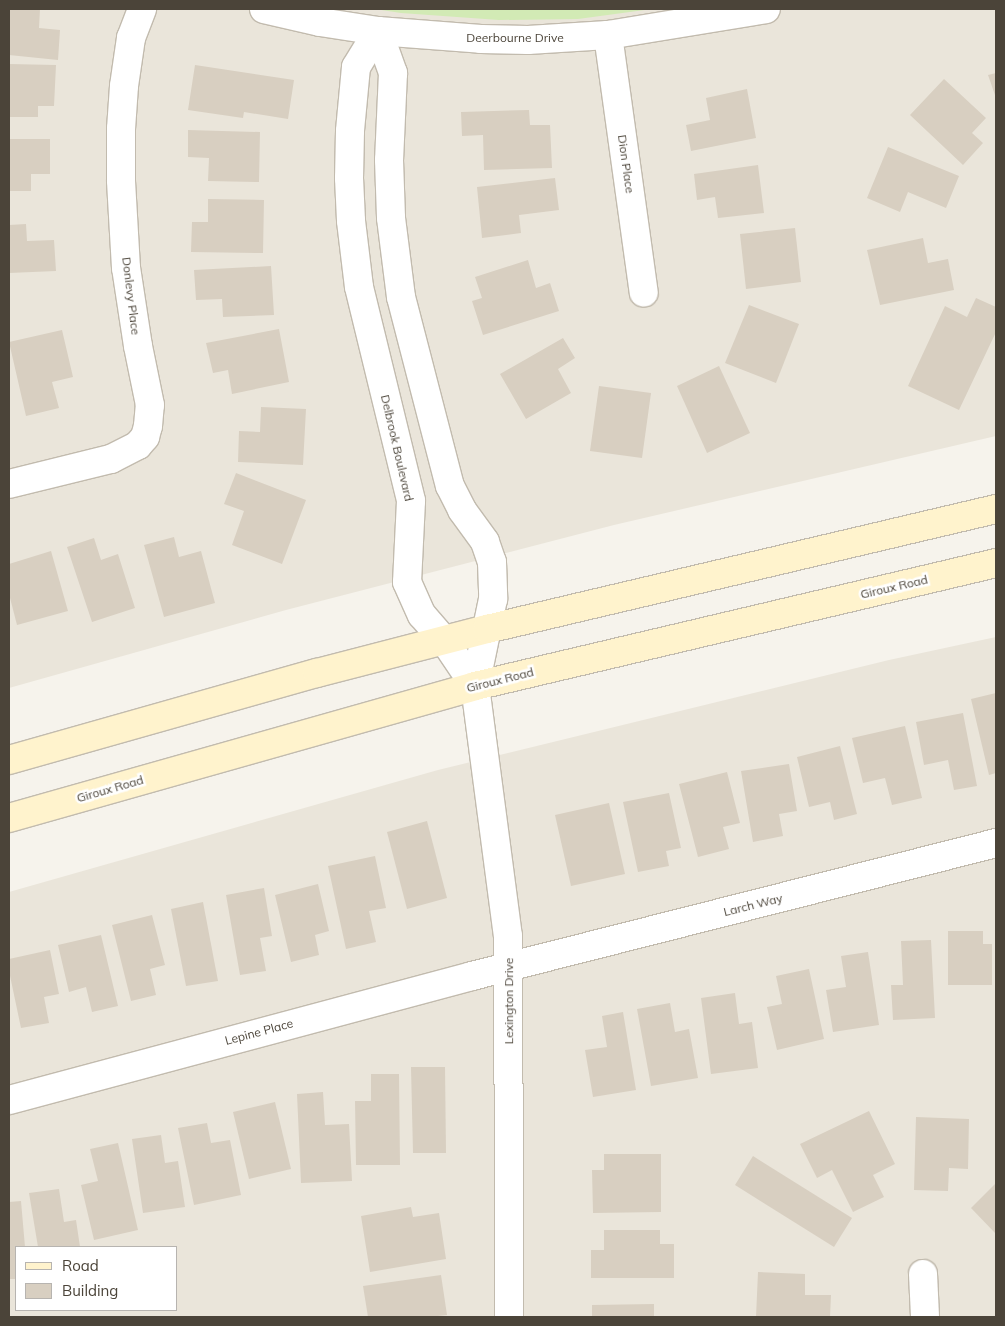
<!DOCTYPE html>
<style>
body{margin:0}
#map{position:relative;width:1005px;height:1326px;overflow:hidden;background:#f6f3ec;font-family:Mulish,sans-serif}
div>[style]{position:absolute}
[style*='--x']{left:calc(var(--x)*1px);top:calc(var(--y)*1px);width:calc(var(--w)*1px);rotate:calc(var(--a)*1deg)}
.residential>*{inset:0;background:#eae5da}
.green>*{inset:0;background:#d2eab5}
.building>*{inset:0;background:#d8cfc1}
.roads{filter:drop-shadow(1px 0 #c2bbae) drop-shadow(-1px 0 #c2bbae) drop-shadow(0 1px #c2bbae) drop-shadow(0 -1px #c2bbae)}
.minor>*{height:28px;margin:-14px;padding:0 14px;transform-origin:14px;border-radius:14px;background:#fff}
.tertiary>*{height:28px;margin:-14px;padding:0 14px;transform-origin:14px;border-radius:14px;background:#fff}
.secondary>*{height:28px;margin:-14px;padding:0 14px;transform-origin:14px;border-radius:14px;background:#fff3cd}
span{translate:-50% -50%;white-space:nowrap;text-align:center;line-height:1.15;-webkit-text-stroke:5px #fff;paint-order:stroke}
.street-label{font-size:12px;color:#4b4439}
.frame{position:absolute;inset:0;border:10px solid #4b4439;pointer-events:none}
.legend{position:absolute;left:15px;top:1246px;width:162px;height:65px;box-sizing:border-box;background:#fff;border:1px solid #b7b4b0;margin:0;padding:6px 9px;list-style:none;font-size:15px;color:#4b4439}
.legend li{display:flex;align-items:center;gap:10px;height:25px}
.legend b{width:25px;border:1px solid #b7b4b0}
</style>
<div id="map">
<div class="residential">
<div style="clip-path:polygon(9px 9px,996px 9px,996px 436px,614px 525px,286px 610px,9px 688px)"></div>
<div style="clip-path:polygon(evenodd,996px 637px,996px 1317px,9px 1317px,9px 892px,438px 770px,889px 660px,996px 637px,16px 1247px,176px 1247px,176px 1310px,16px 1310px,16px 1247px)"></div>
</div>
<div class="green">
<div style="clip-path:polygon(375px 9px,652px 9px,578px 19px,499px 20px,401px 13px)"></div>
</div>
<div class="building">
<div style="clip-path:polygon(9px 9px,40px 9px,39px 28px,60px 30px,58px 60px,9px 55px)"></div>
<div style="clip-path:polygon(9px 64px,56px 65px,54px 106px,38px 106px,38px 117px,9px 117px)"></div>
<div style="clip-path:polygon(195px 65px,294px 80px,288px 119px,244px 112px,243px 118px,188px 110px)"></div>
<div style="clip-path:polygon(996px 73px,996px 98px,988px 75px)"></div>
<div style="clip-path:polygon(944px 79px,986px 118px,972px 133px,983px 143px,963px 165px,910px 115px)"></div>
<div style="clip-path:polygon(747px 89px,756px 138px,691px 151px,686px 125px,710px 120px,706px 98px)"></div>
<div style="clip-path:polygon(529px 110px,530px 125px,550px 125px,552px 168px,484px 170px,483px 135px,462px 136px,461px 112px)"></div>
<div style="clip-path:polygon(188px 130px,260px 132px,259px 182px,208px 181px,209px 158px,188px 157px)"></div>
<div style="clip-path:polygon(9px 139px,50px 139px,50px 174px,31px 174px,31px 191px,9px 191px)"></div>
<div style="clip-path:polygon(888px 147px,959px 176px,946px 208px,908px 192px,900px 212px,867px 198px)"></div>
<div style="clip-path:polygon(758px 165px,764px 213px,718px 218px,715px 197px,697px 200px,694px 174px)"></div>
<div style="clip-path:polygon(555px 178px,559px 210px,519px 215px,521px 233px,482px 238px,477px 187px)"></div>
<div style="clip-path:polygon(208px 199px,264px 200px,263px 253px,191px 252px,192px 222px,208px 222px)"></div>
<div style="clip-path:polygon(26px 224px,27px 241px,54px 240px,56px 271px,9px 273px,9px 225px)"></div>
<div style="clip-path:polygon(795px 228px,801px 282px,746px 289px,740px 234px)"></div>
<div style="clip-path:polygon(923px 238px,928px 263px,948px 259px,954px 290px,880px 305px,867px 250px)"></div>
<div style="clip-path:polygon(528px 260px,536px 288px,550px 283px,559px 311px,483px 335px,472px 301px,482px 298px,475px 277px)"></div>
<div style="clip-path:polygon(271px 266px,274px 315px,223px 317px,222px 299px,196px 300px,194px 270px)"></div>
<div style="clip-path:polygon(976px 298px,996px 307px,996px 332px,959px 410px,908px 386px,945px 306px,967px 317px)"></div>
<div style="clip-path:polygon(749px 305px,799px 324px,776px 383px,725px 363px)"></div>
<div style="clip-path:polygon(279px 329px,289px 382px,232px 394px,228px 370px,213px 373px,206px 343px)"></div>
<div style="clip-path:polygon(62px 330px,73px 377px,52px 382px,59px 408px,26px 416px,9px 342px)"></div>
<div style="clip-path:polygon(563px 338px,575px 358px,558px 369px,571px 393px,526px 419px,500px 374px)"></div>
<div style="clip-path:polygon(719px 366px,750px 433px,707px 453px,677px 386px)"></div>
<div style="clip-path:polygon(599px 386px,651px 393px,642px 458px,590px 451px)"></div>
<div style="clip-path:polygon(261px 407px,306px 409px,303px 465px,238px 462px,239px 431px,260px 432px)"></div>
<div style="clip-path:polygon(236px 473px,306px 500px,282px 564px,232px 545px,244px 511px,224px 504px)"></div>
<div style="clip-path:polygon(174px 537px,179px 557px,201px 551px,215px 603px,164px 617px,144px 545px)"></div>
<div style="clip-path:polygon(94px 538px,101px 560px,118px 554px,135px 608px,92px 622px,67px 547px)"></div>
<div style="clip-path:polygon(51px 551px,68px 611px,17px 625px,9px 594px,9px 564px)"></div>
<div style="clip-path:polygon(996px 693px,996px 773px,989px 775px,971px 699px)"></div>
<div style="clip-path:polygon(963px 713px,977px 786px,954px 790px,948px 760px,924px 765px,916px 722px)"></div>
<div style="clip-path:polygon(905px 726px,922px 798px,892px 805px,885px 778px,863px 783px,852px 738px)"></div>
<div style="clip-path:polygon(840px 746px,857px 814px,834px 820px,830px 802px,809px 807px,797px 757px)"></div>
<div style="clip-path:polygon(789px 764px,797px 811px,779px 814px,783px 836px,753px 842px,741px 771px)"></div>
<div style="clip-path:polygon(727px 772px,740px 823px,723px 827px,729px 849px,698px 857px,679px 784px)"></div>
<div style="clip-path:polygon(669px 793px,681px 848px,666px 851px,669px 866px,638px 872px,623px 802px)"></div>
<div style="clip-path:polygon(609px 803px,625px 874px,571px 886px,555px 815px)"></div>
<div style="clip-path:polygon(427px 821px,447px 898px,407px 909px,387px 832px)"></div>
<div style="clip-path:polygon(375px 856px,386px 908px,369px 911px,376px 942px,346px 949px,328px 866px)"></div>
<div style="clip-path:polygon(318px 884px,329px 931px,315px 935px,319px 955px,291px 962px,275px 895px)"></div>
<div style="clip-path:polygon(264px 888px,272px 936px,260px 938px,266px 971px,240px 975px,226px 895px)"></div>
<div style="clip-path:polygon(203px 902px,218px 981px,186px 986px,171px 909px)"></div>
<div style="clip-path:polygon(152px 915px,165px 965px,150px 969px,156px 995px,131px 1001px,112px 925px)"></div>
<div style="clip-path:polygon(948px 931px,983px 931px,983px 944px,992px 944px,992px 985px,948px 985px)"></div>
<div style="clip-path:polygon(101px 935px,118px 1006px,92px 1012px,86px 987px,69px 992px,58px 945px)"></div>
<div style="clip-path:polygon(931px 940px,935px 1018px,893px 1020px,891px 985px,903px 985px,901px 941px)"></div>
<div style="clip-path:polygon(50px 950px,59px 994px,44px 997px,49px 1023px,21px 1028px,9px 971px,9px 959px)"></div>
<div style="clip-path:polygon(868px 952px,879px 1025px,833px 1032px,826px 990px,846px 987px,841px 956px)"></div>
<div style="clip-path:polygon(809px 969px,824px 1039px,777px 1050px,767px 1007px,782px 1004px,776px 976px)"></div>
<div style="clip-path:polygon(735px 993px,739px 1024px,752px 1022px,758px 1068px,711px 1074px,701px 998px)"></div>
<div style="clip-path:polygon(670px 1003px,675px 1032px,689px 1029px,698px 1078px,651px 1086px,637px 1009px)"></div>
<div style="clip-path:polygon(623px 1012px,636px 1090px,593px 1097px,585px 1050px,607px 1047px,602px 1016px)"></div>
<div style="clip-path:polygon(411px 1067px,445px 1067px,446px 1153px,413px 1153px)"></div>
<div style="clip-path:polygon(371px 1074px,399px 1074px,400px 1165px,356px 1165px,355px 1101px,371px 1101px)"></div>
<div style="clip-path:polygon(323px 1092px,325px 1125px,349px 1124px,352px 1181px,301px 1183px,297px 1094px)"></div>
<div style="clip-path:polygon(275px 1102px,291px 1169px,249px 1179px,233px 1112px)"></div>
<div style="clip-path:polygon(869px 1111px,895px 1164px,873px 1175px,884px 1197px,853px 1212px,832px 1170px,817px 1178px,800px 1144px)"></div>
<div style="clip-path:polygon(916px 1117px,969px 1119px,968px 1169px,949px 1168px,948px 1191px,914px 1190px)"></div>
<div style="clip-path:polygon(207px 1123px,211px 1143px,230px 1140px,241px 1195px,194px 1205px,178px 1128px)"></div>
<div style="clip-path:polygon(161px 1135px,165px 1163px,178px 1161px,185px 1207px,143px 1213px,132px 1139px)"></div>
<div style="clip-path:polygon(118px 1143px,138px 1230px,94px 1240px,81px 1185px,98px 1181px,90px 1149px)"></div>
<div style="clip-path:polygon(604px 1154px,661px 1154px,661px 1212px,593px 1213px,592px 1170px,604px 1170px)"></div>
<div style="clip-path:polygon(753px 1156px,852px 1218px,834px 1247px,735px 1185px)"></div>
<div style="clip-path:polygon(996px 1183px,996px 1234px,971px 1208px)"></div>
<div style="clip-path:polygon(59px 1189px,64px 1222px,76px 1220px,80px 1247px,38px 1247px,29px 1193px)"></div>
<div style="clip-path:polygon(21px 1201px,25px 1247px,16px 1247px,16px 1279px,9px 1279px,9px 1202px)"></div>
<div style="clip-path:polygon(411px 1207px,413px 1217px,439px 1213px,446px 1259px,370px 1272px,361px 1216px)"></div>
<div style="clip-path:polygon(604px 1230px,660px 1230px,660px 1244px,674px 1244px,674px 1278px,591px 1278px,591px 1250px,604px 1250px)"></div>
<div style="clip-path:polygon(758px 1272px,805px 1274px,805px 1295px,831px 1295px,830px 1317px,756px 1317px)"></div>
<div style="clip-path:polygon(441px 1275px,447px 1315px,429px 1317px,368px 1317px,363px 1286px)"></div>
<div style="clip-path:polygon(654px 1304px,654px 1317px,592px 1317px,592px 1305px)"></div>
</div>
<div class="roads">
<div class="minor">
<div style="--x:608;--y:35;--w:260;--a:82.1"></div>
<div style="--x:9;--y:484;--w:105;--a:-13.8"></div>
<div style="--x:111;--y:459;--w:30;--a:-27"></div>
<div style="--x:138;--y:445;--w:11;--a:-49"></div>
<div style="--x:145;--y:437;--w:11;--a:-75"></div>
<div style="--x:148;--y:426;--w:21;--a:-85"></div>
<div style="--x:150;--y:405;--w:60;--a:-101.5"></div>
<div style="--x:138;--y:346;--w:79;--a:-98.7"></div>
<div style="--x:126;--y:268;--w:88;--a:-93.3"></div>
<div style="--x:121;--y:180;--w:51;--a:-90"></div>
<div style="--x:121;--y:129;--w:43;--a:-86"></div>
<div style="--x:124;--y:86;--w:49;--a:-81.7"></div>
<div style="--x:131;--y:38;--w:31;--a:-69"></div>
<div style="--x:9;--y:1100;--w:479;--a:-15"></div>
<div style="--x:472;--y:976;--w:541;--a:-14.24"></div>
<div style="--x:923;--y:1274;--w:43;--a:87.3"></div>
</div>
<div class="tertiary">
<div style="--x:264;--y:9;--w:57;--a:13.1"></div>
<div style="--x:320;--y:22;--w:59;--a:8.8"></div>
<div style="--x:378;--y:31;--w:103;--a:4.4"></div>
<div style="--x:481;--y:39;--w:47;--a:1.2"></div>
<div style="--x:528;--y:40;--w:80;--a:-3.6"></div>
<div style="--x:608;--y:35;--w:160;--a:-9.3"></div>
<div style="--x:378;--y:31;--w:45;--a:70.3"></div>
<div style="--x:393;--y:73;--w:87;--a:92.6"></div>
<div style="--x:389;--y:160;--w:58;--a:88"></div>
<div style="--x:391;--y:218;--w:80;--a:82.8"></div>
<div style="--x:401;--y:297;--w:195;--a:75.5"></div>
<div style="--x:450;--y:486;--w:27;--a:63"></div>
<div style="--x:462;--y:510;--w:39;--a:54"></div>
<div style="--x:485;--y:542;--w:21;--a:71"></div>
<div style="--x:492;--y:562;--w:37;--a:88"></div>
<div style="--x:493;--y:599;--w:89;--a:101.7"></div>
<div style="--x:475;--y:686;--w:252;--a:82.5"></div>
<div style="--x:508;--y:936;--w:381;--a:89.8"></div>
<div style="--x:378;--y:31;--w:42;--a:121.4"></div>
<div style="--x:356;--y:67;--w:64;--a:95.4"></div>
<div style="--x:350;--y:131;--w:47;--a:91.2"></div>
<div style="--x:349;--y:178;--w:43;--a:87.3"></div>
<div style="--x:351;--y:221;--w:66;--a:83.1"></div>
<div style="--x:359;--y:287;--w:220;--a:76.3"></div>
<div style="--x:411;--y:501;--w:81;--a:92.8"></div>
<div style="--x:407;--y:582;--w:36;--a:66"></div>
<div style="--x:422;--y:615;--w:33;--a:49"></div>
<div style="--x:444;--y:640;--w:55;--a:56"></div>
</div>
<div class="secondary">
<div style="--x:9;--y:760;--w:320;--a:-15.8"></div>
<div style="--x:317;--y:673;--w:176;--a:-14.5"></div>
<div style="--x:487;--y:629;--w:523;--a:-13.27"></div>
<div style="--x:9;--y:818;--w:484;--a:-15.8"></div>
<div style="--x:475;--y:686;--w:535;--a:-13.28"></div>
</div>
</div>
<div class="street-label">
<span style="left:515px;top:38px">Deerbourne Drive</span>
<span style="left:626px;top:164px;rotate:82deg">Dion Place</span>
<span style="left:131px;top:296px;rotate:83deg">Donlevy Place</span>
<span style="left:397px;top:448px;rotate:77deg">Delbrook Boulevard</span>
<span style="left:894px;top:587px;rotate:-13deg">Giroux Road</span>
<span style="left:500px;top:680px;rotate:-14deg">Giroux Road</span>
<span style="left:110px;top:789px;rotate:-16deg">Giroux Road</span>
<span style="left:753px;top:905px;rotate:-14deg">Larch Way</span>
<span style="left:509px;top:1001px;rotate:-90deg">Lexington Drive</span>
<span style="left:259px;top:1032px;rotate:-15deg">Lepine Place</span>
</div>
<div class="frame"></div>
<ul class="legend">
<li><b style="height:6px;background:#fff3cd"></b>Road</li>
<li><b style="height:14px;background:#d8cfc1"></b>Building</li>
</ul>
</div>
